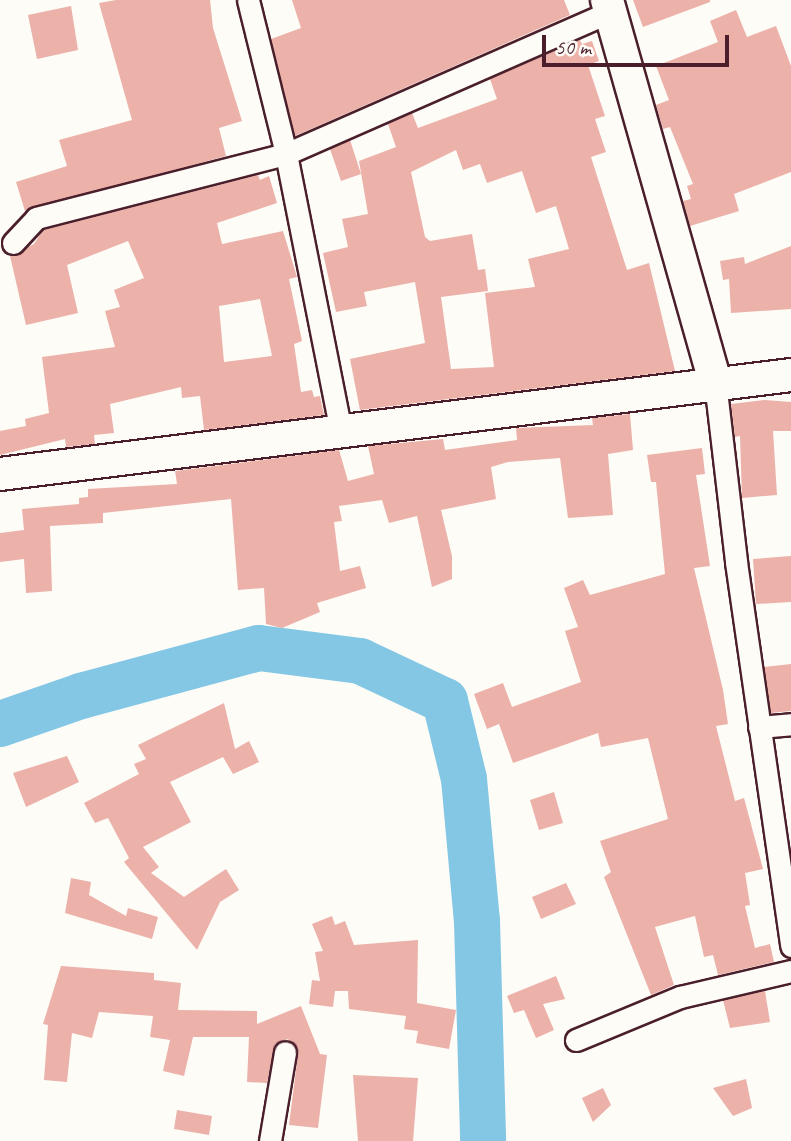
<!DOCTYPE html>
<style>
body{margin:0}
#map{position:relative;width:791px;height:1141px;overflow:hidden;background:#fdfcf7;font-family:Caveat,sans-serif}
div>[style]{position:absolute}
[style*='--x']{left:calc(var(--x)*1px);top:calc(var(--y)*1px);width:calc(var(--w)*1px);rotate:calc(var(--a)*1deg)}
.river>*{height:46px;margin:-23px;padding:0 23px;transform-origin:23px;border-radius:23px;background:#84c7e5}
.building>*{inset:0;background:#ecb1a9}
.roads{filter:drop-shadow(2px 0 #4a1f2b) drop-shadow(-2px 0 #4a1f2b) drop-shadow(0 2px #4a1f2b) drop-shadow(0 -2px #4a1f2b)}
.street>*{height:21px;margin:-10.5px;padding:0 10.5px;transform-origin:10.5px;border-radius:10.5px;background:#fdfcf7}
.secondary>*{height:32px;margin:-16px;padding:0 16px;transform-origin:16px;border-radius:16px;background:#fdfcf7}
span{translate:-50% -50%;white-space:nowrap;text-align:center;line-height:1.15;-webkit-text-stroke:6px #fdfcf7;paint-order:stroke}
.scale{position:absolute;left:542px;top:35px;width:187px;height:32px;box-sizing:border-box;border:4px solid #4a1f2b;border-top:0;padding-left:9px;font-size:21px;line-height:24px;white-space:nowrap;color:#4a1f2b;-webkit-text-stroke:5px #fdfcf7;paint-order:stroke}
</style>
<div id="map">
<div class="river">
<div style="--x:0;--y:724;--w:86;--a:-19.1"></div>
<div style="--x:81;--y:696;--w:184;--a:-15.1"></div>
<div style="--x:259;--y:648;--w:102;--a:7.3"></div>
<div style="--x:360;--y:661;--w:94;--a:25.2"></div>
<div style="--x:445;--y:701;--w:80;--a:76.3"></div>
<div style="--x:464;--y:779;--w:143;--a:84.8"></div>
<div style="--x:477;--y:921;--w:220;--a:88.4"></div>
</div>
<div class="building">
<div style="clip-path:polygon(116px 0,210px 0,213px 28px,242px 121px,219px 128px,226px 156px,25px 211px,16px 182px,67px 166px,59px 140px,132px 120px,99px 3px)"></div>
<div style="clip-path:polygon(292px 0,564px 0,570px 15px,295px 136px,271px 39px,301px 28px)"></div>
<div style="clip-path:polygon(633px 0,710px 0,710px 2px,643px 27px)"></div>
<div style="clip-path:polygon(71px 6px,78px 50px,37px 59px,28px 15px)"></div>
<div style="clip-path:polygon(736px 10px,747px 37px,776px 26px,791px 66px,791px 172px,734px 194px,739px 211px,690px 226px,683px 201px,691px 199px,687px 186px,693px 184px,670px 127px,663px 129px,656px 105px,669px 100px,656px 66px,718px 42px,710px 21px)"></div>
<div style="clip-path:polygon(evenodd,580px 40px,582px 44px,592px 41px,599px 61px,588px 65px,605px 116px,595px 119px,606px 152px,591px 157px,627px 270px,649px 263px,675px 371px,360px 410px,350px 359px,425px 343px,415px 282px,364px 292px,367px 306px,336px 312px,323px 253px,348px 247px,342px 219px,368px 214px,359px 161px,396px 147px,388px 124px,412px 113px,418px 128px,497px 99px,490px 79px,580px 40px,456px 150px,463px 170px,480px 164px,487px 183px,522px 171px,536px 213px,556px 206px,569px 249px,528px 259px,535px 287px,485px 293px,494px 367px,451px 369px,441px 297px,488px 291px,485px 269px,478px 270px,472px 234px,430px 241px,425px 237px,411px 172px,456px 150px)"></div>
<div style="clip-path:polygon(350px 140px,361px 174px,341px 181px,330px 149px)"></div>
<div style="clip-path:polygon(evenodd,258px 175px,260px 180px,269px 176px,277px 203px,217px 223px,222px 244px,283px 231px,297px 277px,289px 279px,302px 341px,294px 344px,301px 392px,312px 390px,314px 397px,320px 396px,324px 415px,204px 430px,200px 396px,182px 398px,181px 387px,110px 404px,114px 433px,94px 435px,95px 444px,66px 447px,65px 439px,0 455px,0 431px,26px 426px,25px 419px,49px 413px,42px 357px,115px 347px,105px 311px,120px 307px,114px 290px,144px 278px,128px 241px,67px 265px,78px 313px,26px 325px,10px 256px,34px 244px,43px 230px,258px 175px,260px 299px,272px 356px,224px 362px,219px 306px,260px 299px)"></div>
<div style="clip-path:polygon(791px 246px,791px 309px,731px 313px,729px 279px,723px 280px,720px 261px,744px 257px,745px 264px)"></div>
<div style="clip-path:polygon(765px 400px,791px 402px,791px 431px,773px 431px,777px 495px,742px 498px,740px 436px,735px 437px,731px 404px)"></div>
<div style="clip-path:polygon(630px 414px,633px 450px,608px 454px,613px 515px,568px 518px,560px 458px,508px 462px,491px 467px,496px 499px,441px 510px,452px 556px,452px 579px,432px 587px,417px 516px,389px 523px,382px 500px,339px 506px,342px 521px,334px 522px,340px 571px,360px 566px,366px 588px,317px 603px,320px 612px,282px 628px,266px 624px,264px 588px,238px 590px,231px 499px,103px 513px,103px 523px,50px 526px,52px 591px,26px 593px,24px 559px,0 562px,0 533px,24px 530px,22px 509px,79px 504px,79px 498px,88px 497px,88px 489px,177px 484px,175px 471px,339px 450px,348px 481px,374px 474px,368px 446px,443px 439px,445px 450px,517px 440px,516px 428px,593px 425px,592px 418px)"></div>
<div style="clip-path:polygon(702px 448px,705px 474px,696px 475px,710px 566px,694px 568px,723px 690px,728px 724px,716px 726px,735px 801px,744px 798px,763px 869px,745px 873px,750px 905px,745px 906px,755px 948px,770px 944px,774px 962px,718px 975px,713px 955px,704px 957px,695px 916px,655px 927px,674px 985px,651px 995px,604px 877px,611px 872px,600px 841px,668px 819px,648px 738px,601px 747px,598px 733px,513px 763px,499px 724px,487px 729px,474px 694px,503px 683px,512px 707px,581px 682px,565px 631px,578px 627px,564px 588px,583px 580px,590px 595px,665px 574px,656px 482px,651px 482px,647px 455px)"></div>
<div style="clip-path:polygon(791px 556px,791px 602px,756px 604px,753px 559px)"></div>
<div style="clip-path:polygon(791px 664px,791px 711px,771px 713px,764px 667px)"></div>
<div style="clip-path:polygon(224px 703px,235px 749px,249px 741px,259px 762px,233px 774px,223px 757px,170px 782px,191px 822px,143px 847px,159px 867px,151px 873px,184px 897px,226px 869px,239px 890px,220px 902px,197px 950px,124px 862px,129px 858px,108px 818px,95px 823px,84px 803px,139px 774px,134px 764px,146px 759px,138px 745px)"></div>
<div style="clip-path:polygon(67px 756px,79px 782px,26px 807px,13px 773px)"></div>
<div style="clip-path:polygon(554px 792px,563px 823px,539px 830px,530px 800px)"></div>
<div style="clip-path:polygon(71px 878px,91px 882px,89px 895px,126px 916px,128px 908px,158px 917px,152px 939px,65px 913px)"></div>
<div style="clip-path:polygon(566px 883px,576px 904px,541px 919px,532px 897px)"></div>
<div style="clip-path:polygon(332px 916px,335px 925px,345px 921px,354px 945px,418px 940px,417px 1003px,456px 1010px,449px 1049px,416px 1043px,418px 1031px,404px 1029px,406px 1016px,349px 1009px,348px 991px,335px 991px,333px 1007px,309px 1004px,312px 980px,320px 981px,315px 952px,323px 951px,312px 924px)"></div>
<div style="clip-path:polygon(61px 966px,154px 973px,154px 980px,181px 983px,178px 1010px,257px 1011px,257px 1024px,301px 1006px,320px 1054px,327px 1055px,318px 1128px,289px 1125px,298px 1054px,288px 1039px,275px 1044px,267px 1083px,247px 1082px,249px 1037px,193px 1037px,184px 1076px,163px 1071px,170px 1040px,150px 1037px,153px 1016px,99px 1012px,92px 1038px,72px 1033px,67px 1082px,44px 1080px,48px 1025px,43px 1024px)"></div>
<div style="clip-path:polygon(556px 976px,565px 999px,543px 1004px,554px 1030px,536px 1038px,524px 1010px,514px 1013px,507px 996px)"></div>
<div style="clip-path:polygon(765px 991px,770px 1022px,730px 1028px,723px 1000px)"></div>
<div style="clip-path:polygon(353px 1075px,418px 1078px,413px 1141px,358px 1141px)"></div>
<div style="clip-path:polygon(746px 1079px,752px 1108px,733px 1116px,713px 1088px)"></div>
<div style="clip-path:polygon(603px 1088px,611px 1105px,593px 1122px,582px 1098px)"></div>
<div style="clip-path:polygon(177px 1110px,212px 1116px,209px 1135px,174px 1129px)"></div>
</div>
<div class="roads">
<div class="street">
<div style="--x:248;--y:0;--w:159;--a:76.1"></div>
<div style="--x:286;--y:154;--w:284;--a:78.8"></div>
<div style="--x:13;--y:243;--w:34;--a:-47"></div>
<div style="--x:36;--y:218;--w:258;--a:-14.4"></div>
<div style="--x:286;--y:154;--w:354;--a:-23.7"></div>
<div style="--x:715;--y:382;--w:181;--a:83.3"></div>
<div style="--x:736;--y:562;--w:388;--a:81.8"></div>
<div style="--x:759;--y:727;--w:32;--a:-5"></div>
<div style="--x:576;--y:1040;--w:113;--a:-22.5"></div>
<div style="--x:680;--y:997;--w:114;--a:-13.2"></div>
<div style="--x:270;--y:1141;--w:90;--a:-80.4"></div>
</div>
<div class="secondary">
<div style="--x:607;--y:0;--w:397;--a:74.2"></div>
<div style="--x:0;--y:474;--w:797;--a:-7.13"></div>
</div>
</div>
<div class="scale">50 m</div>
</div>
